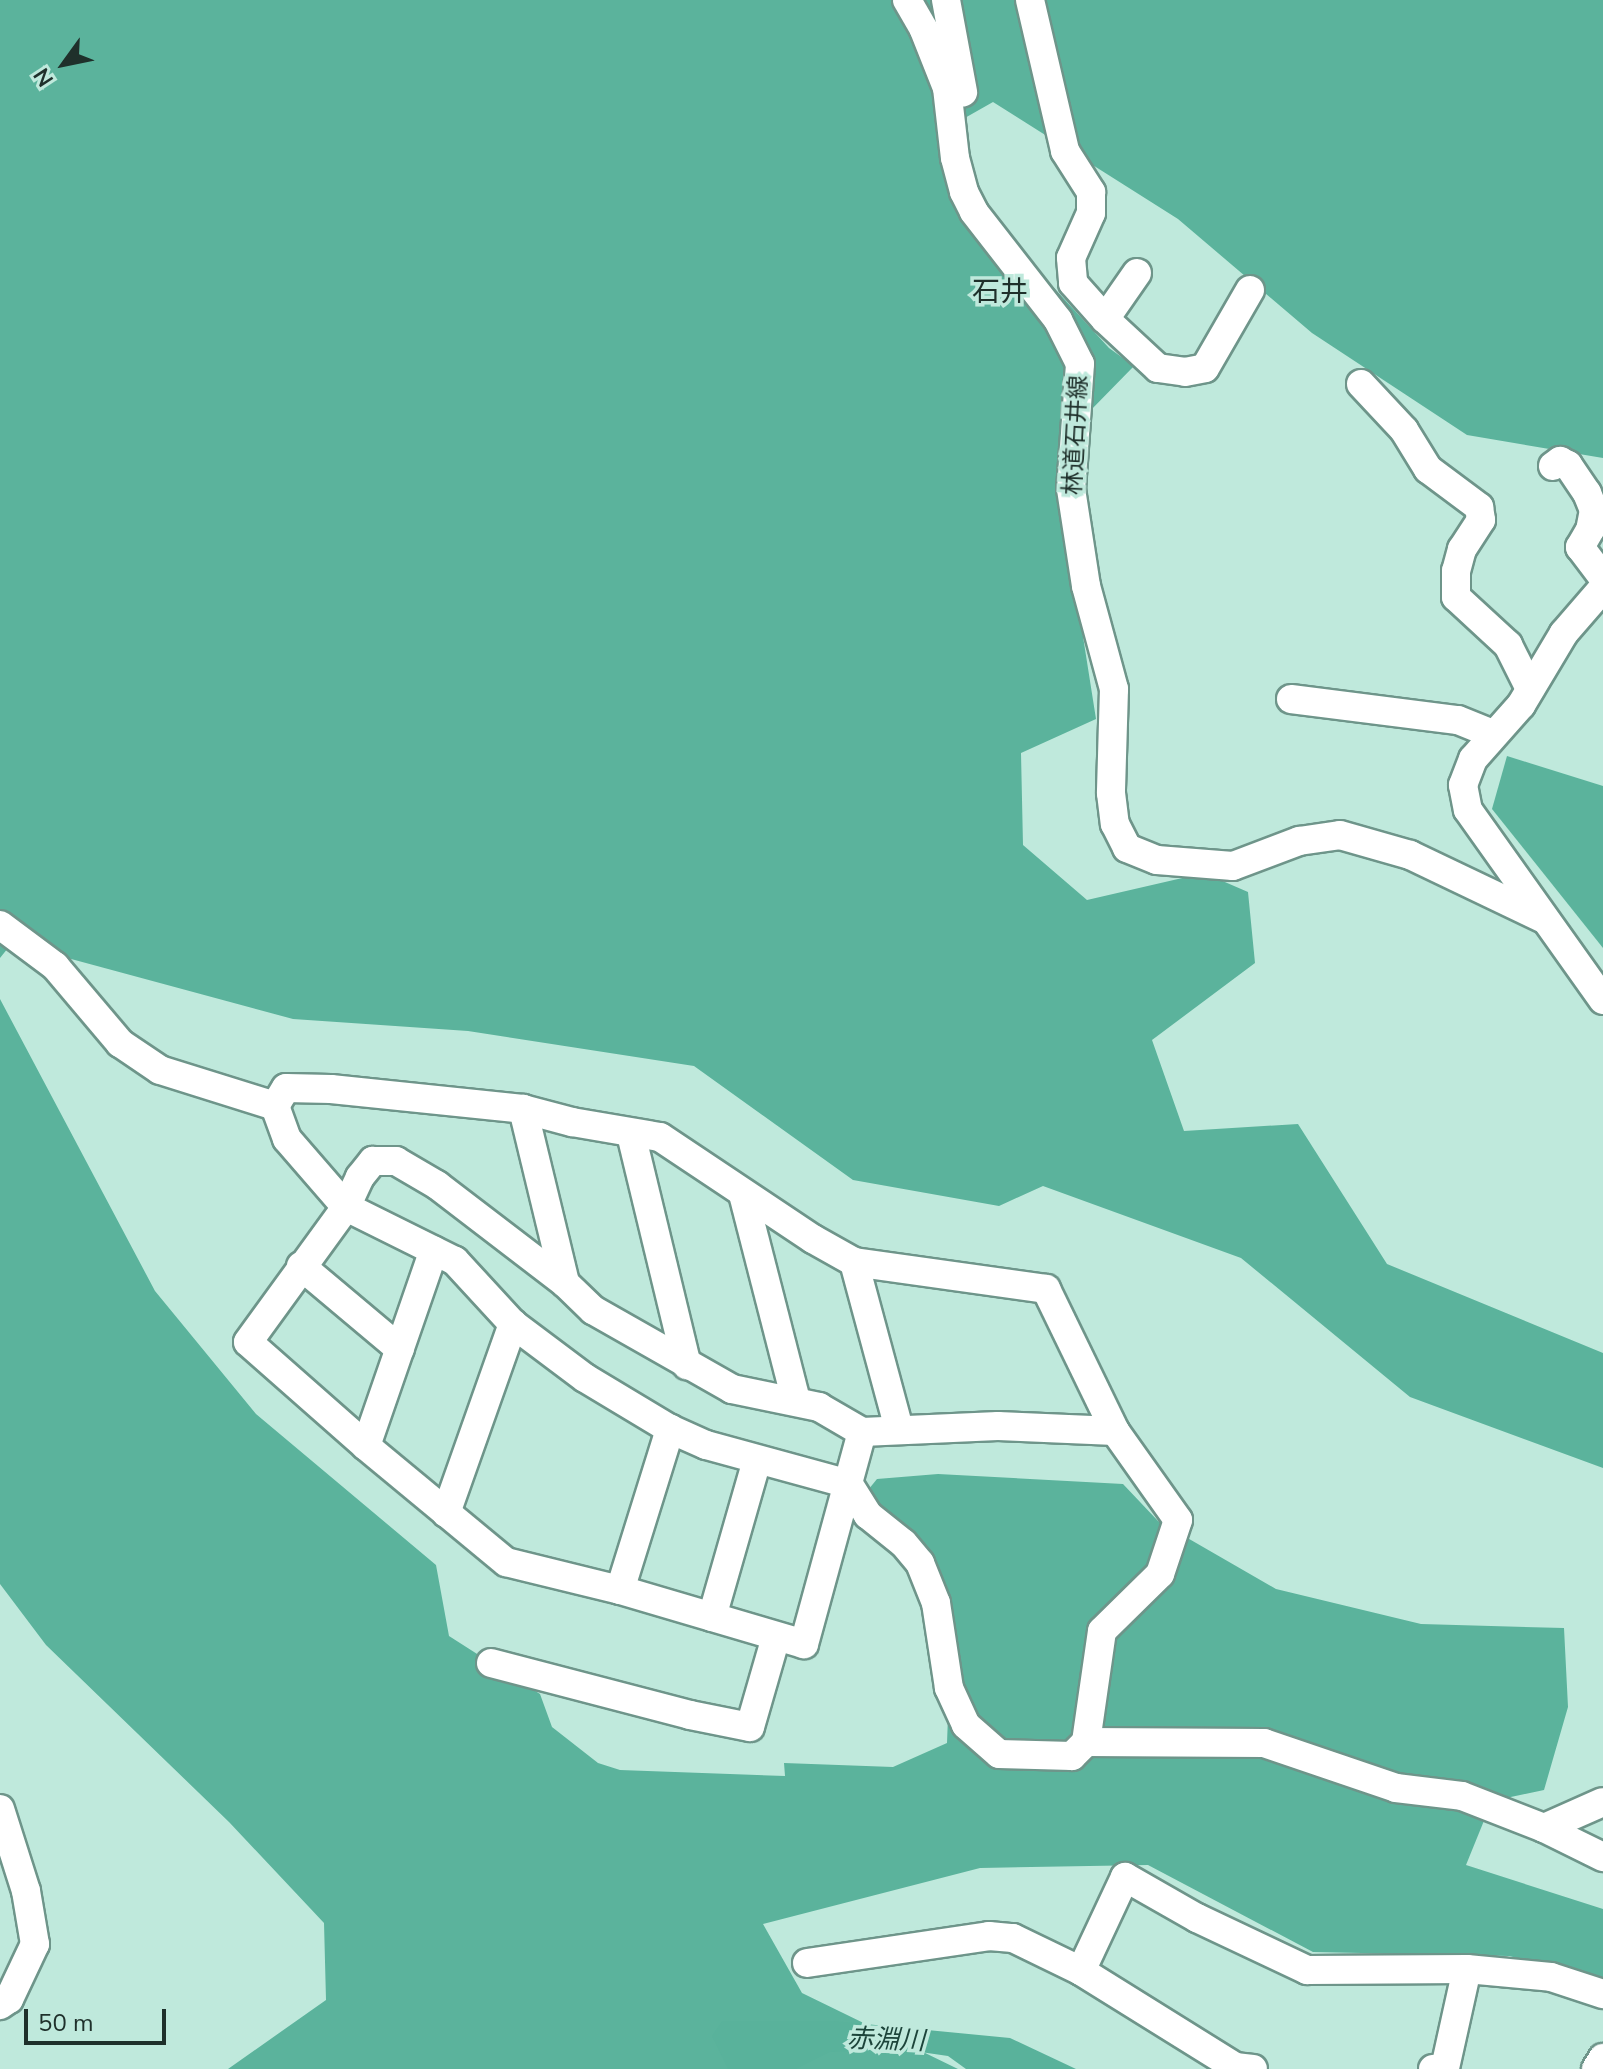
<!DOCTYPE html>
<meta charset="utf-8">
<style>
body{margin:0}
#map{position:relative;width:1603px;height:2069px;overflow:hidden;background:#bfe9dc;font-family:"Nunito Sans","Noto Sans JP",sans-serif}
div>[style]{position:absolute}
[style*='--x']{left:calc(var(--x)*1px);top:calc(var(--y)*1px);width:calc(var(--w)*1px);rotate:calc(var(--a)*1deg)}
.forest>*{inset:0;background:#5bb39c}
.water>*{inset:0;background:#59b29b}
.roads{filter:drop-shadow(2px 0 #6e958a) drop-shadow(-2px 0 #6e958a) drop-shadow(0 2px #6e958a) drop-shadow(0 -2px #6e958a)}
.minor>*{height:28px;margin:-14px;padding:0 14px;transform-origin:14px;border-radius:14px;background:#fff}
span{translate:-50% -50%;white-space:nowrap;text-align:center;line-height:1.15;-webkit-text-stroke:7px #bfe9dc;paint-order:stroke}
.street-label{font-size:24px;color:#1f302b}
.water-label{font-size:26px;color:#1c443a;font-style:italic}
.quarter-label{font-size:28px;color:#1f302b}
.north{position:absolute;left:24px;top:24px;width:80px;height:80px;-webkit-text-stroke:6px #bfe9dc;paint-order:stroke;rotate:237deg;font-size:22px;font-weight:700;line-height:32px;text-align:center;color:#1f302b}
.north::after{content:'';display:block;margin:auto;width:28px;height:36px;background:#1f302b;clip-path:polygon(50% 0,100% 100%,50% 72%,0 100%)}
.scale{position:absolute;left:24px;top:2009px;width:142px;height:36px;box-sizing:border-box;border:4px solid #1f302b;border-top:0;padding-left:10px;font-size:24px;line-height:28px;white-space:nowrap;color:#1f302b;-webkit-text-stroke:6px #bfe9dc;paint-order:stroke}
</style>
<div id="map">
<div class="forest">
<div style="clip-path:polygon(0 0,1603px 0,1603px 458px,1467px 435px,1312px 333px,1178px 219px,993px 102px,956px 123px,976px 194px,991px 219px,1109px 348px,1134px 366px,1089px 412px,1061px 497px,1096px 719px,1021px 753px,1023px 845px,1087px 900px,1204px 873px,1248px 892px,1255px 963px,1152px 1040px,1184px 1131px,1298px 1124px,1387px 1264px,1603px 1353px,1603px 1468px,1410px 1397px,1241px 1258px,1043px 1186px,999px 1206px,853px 1180px,694px 1066px,468px 1031px,293px 1019px,12px 943px,0 958px)"></div>
<div style="clip-path:polygon(1507px 756px,1603px 786px,1603px 948px,1492px 809px)"></div>
<div style="clip-path:polygon(0 999px,155px 1291px,256px 1414px,436px 1565px,449px 1636px,540px 1694px,552px 1727px,598px 1763px,620px 1770px,785px 1776px,784px 1763px,893px 1767px,947px 1743px,952px 1609px,916px 1537px,864px 1495px,877px 1479px,938px 1474px,1123px 1484px,1158px 1521px,1276px 1589px,1421px 1624px,1564px 1628px,1568px 1707px,1544px 1790px,1492px 1801px,1466px 1865px,1603px 1909px,1603px 1979px,1509px 1956px,1313px 1952px,1148px 1865px,980px 1868px,763px 1924px,802px 1993px,958px 2069px,228px 2069px,326px 2000px,324px 1923px,229px 1822px,46px 1645px,0 1584px)"></div>
</div>
<div class="water">
<div style="clip-path:polygon(722px 2021px,834px 2021px,1010px 2038px,1076px 2069px,966px 2069px,948px 2056px,900px 2049px,830px 2052px,796px 2069px,728px 2069px,712px 2036px)"></div>
</div>
<div class="roads">
<div class="minor">
<div style="--x:907;--y:0;--w:34;--a:60"></div>
<div style="--x:924;--y:30;--w:62;--a:68.4"></div>
<div style="--x:947;--y:88;--w:70;--a:83.5"></div>
<div style="--x:955;--y:158;--w:35;--a:75"></div>
<div style="--x:964;--y:192;--w:22;--a:63"></div>
<div style="--x:974;--y:212;--w:137;--a:52.1"></div>
<div style="--x:1058;--y:320;--w:49;--a:63.4"></div>
<div style="--x:1080;--y:364;--w:125;--a:94.1"></div>
<div style="--x:1071;--y:489;--w:98;--a:81.2"></div>
<div style="--x:1086;--y:586;--w:107;--a:74.8"></div>
<div style="--x:1114;--y:689;--w:104;--a:91.7"></div>
<div style="--x:1111;--y:793;--w:31;--a:83"></div>
<div style="--x:1115;--y:824;--w:27;--a:63"></div>
<div style="--x:1127;--y:848;--w:32;--a:22"></div>
<div style="--x:1157;--y:860;--w:76;--a:4.5"></div>
<div style="--x:1233;--y:866;--w:71;--a:-20.7"></div>
<div style="--x:1299;--y:841;--w:41;--a:-8.3"></div>
<div style="--x:1340;--y:835;--w:73;--a:15.9"></div>
<div style="--x:1410;--y:855;--w:148;--a:25.5"></div>
<div style="--x:946;--y:0;--w:94;--a:79.5"></div>
<div style="--x:1030;--y:0;--w:155;--a:76.9"></div>
<div style="--x:1065;--y:151;--w:49;--a:57.6"></div>
<div style="--x:1091;--y:192;--w:21;--a:90"></div>
<div style="--x:1091;--y:213;--w:49;--a:114"></div>
<div style="--x:1071;--y:258;--w:25;--a:85"></div>
<div style="--x:1073;--y:283;--w:48;--a:48.4"></div>
<div style="--x:1105;--y:319;--w:72;--a:42.8"></div>
<div style="--x:1158;--y:368;--w:27;--a:8"></div>
<div style="--x:1185;--y:372;--w:20;--a:-11"></div>
<div style="--x:1205;--y:368;--w:90;--a:-60"></div>
<div style="--x:1105;--y:319;--w:56;--a:-55.2"></div>
<div style="--x:1361;--y:384;--w:63;--a:46.9"></div>
<div style="--x:1404;--y:430;--w:46;--a:58.4"></div>
<div style="--x:1428;--y:469;--w:64;--a:36.7"></div>
<div style="--x:1479;--y:507;--w:13;--a:81"></div>
<div style="--x:1481;--y:520;--w:35;--a:123"></div>
<div style="--x:1462;--y:549;--w:23;--a:105"></div>
<div style="--x:1456;--y:571;--w:26;--a:90"></div>
<div style="--x:1456;--y:597;--w:71;--a:42.7"></div>
<div style="--x:1508;--y:645;--w:49;--a:63.4"></div>
<div style="--x:1553;--y:466;--w:9;--a:-36"></div>
<div style="--x:1560;--y:461;--w:9;--a:27"></div>
<div style="--x:1568;--y:465;--w:34;--a:56"></div>
<div style="--x:1587;--y:493;--w:18;--a:68"></div>
<div style="--x:1594;--y:510;--w:20;--a:101"></div>
<div style="--x:1590;--y:530;--w:20;--a:120"></div>
<div style="--x:1580;--y:547;--w:38;--a:53"></div>
<div style="--x:1603;--y:588;--w:60;--a:130.9"></div>
<div style="--x:1564;--y:633;--w:84;--a:120.8"></div>
<div style="--x:1521;--y:705;--w:72;--a:131.6"></div>
<div style="--x:1473;--y:759;--w:28;--a:111"></div>
<div style="--x:1463;--y:785;--w:25;--a:79"></div>
<div style="--x:1468;--y:810;--w:233;--a:54.6"></div>
<div style="--x:1291;--y:699;--w:168;--a:7.2"></div>
<div style="--x:1458;--y:720;--w:38;--a:22"></div>
<div style="--x:0;--y:925;--w:69;--a:36.7"></div>
<div style="--x:55;--y:966;--w:101;--a:49.8"></div>
<div style="--x:120;--y:1043;--w:48;--a:34"></div>
<div style="--x:160;--y:1070;--w:121;--a:17.4"></div>
<div style="--x:286;--y:1088;--w:45;--a:1.3"></div>
<div style="--x:331;--y:1089;--w:193;--a:5.9"></div>
<div style="--x:523;--y:1109;--w:51;--a:14.9"></div>
<div style="--x:572;--y:1122;--w:89;--a:9.7"></div>
<div style="--x:660;--y:1137;--w:184;--a:33.7"></div>
<div style="--x:813;--y:1239;--w:47;--a:29.3"></div>
<div style="--x:854;--y:1262;--w:194;--a:8"></div>
<div style="--x:1046;--y:1289;--w:158;--a:64.1"></div>
<div style="--x:1115;--y:1431;--w:109;--a:54.7"></div>
<div style="--x:1178;--y:1520;--w:57;--a:108.4"></div>
<div style="--x:1160;--y:1574;--w:81;--a:135.5"></div>
<div style="--x:1102;--y:1631;--w:112;--a:98.2"></div>
<div style="--x:1086;--y:1742;--w:20;--a:135"></div>
<div style="--x:1072;--y:1756;--w:73;--a:-178.4"></div>
<div style="--x:999;--y:1754;--w:44;--a:-138.7"></div>
<div style="--x:966;--y:1725;--w:41;--a:-114.7"></div>
<div style="--x:949;--y:1688;--w:86;--a:-98.7"></div>
<div style="--x:936;--y:1603;--w:43;--a:-111.8"></div>
<div style="--x:920;--y:1563;--w:26;--a:-130"></div>
<div style="--x:903;--y:1543;--w:45;--a:-141.3"></div>
<div style="--x:868;--y:1515;--w:36;--a:-122"></div>
<div style="--x:849;--y:1484;--w:148;--a:-164.7"></div>
<div style="--x:706;--y:1445;--w:39;--a:-156"></div>
<div style="--x:670;--y:1429;--w:99;--a:-149"></div>
<div style="--x:585;--y:1378;--w:90;--a:-143.1"></div>
<div style="--x:513;--y:1324;--w:86;--a:-132.6"></div>
<div style="--x:455;--y:1261;--w:122;--a:-153.6"></div>
<div style="--x:346;--y:1207;--w:90;--a:-130.9"></div>
<div style="--x:287;--y:1139;--w:35;--a:-110"></div>
<div style="--x:275;--y:1106;--w:21;--a:-59"></div>
<div style="--x:523;--y:1109;--w:179;--a:76.4"></div>
<div style="--x:631;--y:1134;--w:238;--a:76.4"></div>
<div style="--x:743;--y:1194;--w:213;--a:75.6"></div>
<div style="--x:854;--y:1262;--w:173;--a:74.9"></div>
<div style="--x:301;--y:1266;--w:129;--a:40"></div>
<div style="--x:862;--y:1432;--w:220;--a:105.3"></div>
<div style="--x:804;--y:1644;--w:192;--a:-163.6"></div>
<div style="--x:620;--y:1590;--w:117;--a:-166.2"></div>
<div style="--x:506;--y:1562;--w:182;--a:-140.4"></div>
<div style="--x:366;--y:1446;--w:157;--a:-138.6"></div>
<div style="--x:248;--y:1342;--w:167;--a:-54"></div>
<div style="--x:346;--y:1207;--w:33;--a:-65"></div>
<div style="--x:360;--y:1177;--w:21;--a:-51"></div>
<div style="--x:373;--y:1161;--w:23;--a:0"></div>
<div style="--x:396;--y:1161;--w:48;--a:30.3"></div>
<div style="--x:437;--y:1185;--w:161;--a:37.4"></div>
<div style="--x:565;--y:1283;--w:39;--a:44"></div>
<div style="--x:593;--y:1310;--w:160;--a:29.6"></div>
<div style="--x:732;--y:1389;--w:89;--a:11.7"></div>
<div style="--x:819;--y:1407;--w:50;--a:30.2"></div>
<div style="--x:862;--y:1432;--w:136;--a:-2.5"></div>
<div style="--x:998;--y:1426;--w:117;--a:2.4"></div>
<div style="--x:366;--y:1446;--w:207;--a:-70.9"></div>
<div style="--x:446;--y:1513;--w:201;--a:-70.5"></div>
<div style="--x:620;--y:1590;--w:169;--a:-72.7"></div>
<div style="--x:712;--y:1617;--w:163;--a:-74"></div>
<div style="--x:491;--y:1663;--w:206;--a:14.6"></div>
<div style="--x:690;--y:1715;--w:61;--a:11.3"></div>
<div style="--x:750;--y:1727;--w:94;--a:-73.9"></div>
<div style="--x:1086;--y:1742;--w:178;--a:0.3"></div>
<div style="--x:1264;--y:1743;--w:139;--a:18.8"></div>
<div style="--x:1396;--y:1788;--w:66;--a:6.9"></div>
<div style="--x:1462;--y:1796;--w:88;--a:21.3"></div>
<div style="--x:1544;--y:1828;--w:66;--a:26.2"></div>
<div style="--x:0;--y:1809;--w:86;--a:72.4"></div>
<div style="--x:26;--y:1891;--w:54;--a:80.4"></div>
<div style="--x:35;--y:1944;--w:61;--a:115.3"></div>
<div style="--x:9;--y:1999;--w:11;--a:146"></div>
<div style="--x:1544;--y:1828;--w:64;--a:-23.8"></div>
<div style="--x:807;--y:1963;--w:184;--a:-8.4"></div>
<div style="--x:989;--y:1936;--w:24;--a:5"></div>
<div style="--x:1013;--y:1938;--w:76;--a:25.9"></div>
<div style="--x:1081;--y:1971;--w:181;--a:31.9"></div>
<div style="--x:1235;--y:2067;--w:18;--a:6"></div>
<div style="--x:1081;--y:1971;--w:104;--a:-64.9"></div>
<div style="--x:1125;--y:1877;--w:83;--a:29.7"></div>
<div style="--x:1197;--y:1918;--w:122;--a:25.3"></div>
<div style="--x:1307;--y:1970;--w:160;--a:-0.4"></div>
<div style="--x:1467;--y:1969;--w:84;--a:5.4"></div>
<div style="--x:1551;--y:1977;--w:55;--a:18.1"></div>
<div style="--x:1433;--y:2069;--w:12;--a:-5"></div>
<div style="--x:1445;--y:2068;--w:101;--a:-77.5"></div>
<div style="--x:1596;--y:2069;--w:13;--a:-58"></div>
</div>
</div>
<div class="street-label">
<span style="left:1076px;top:435px;rotate:-87deg">林道石井線</span>
</div>
<div class="water-label">
<span style="left:886px;top:2040px;rotate:2deg">赤淵川</span>
</div>
<div class="quarter-label">
<span style="left:1000px;top:292px">石井</span>
</div>
<div class="north">N</div>
<div class="scale">50 m</div>
</div>
